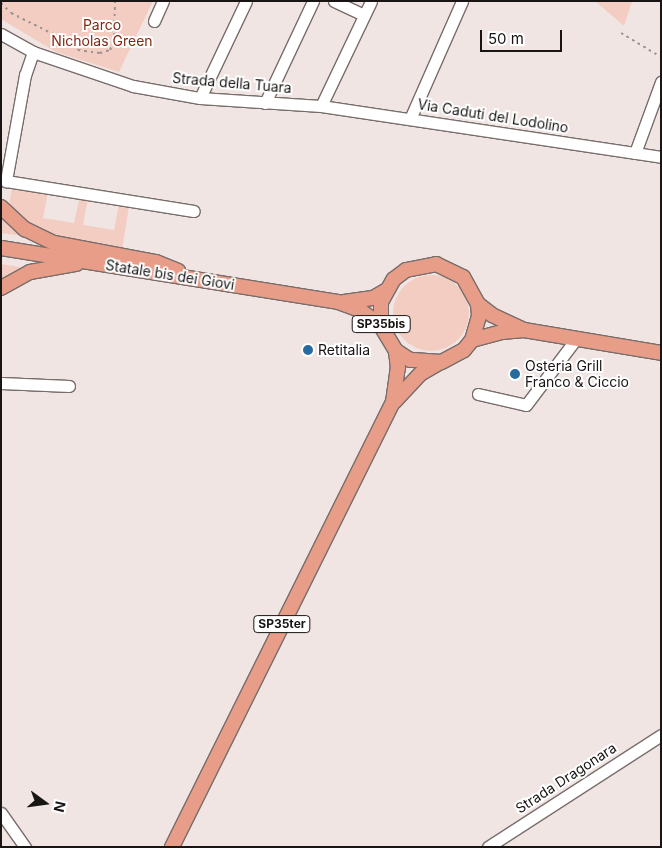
<!DOCTYPE html>
<style>
body{margin:0}
#map{position:relative;width:662px;height:848px;overflow:hidden;background:#f0e5e2;font-family:Inter,sans-serif}
div>[style]{position:absolute}
[style*='--x']{left:calc(var(--x)*1px);top:calc(var(--y)*1px);width:calc(var(--w)*1px);rotate:calc(var(--a)*1deg)}
.green>*{inset:0;background:#f4cdc2}
.round{border-radius:50%}
.path>*{height:2px;margin-top:-1px;transform-origin:0;background:repeating-linear-gradient(90deg,#9b9391 0 2.5px,transparent 0 6.5px)}
.roads{filter:drop-shadow(1px 0 #776d6b) drop-shadow(-1px 0 #776d6b) drop-shadow(0 1px #776d6b) drop-shadow(0 -1px #776d6b)}
.minor>*{height:11px;margin:-5.5px;padding:0 5.5px;transform-origin:5.5px;border-radius:5.5px;background:#fff}
.major>*{height:14px;margin:-7px;padding:0 7px;transform-origin:7px;border-radius:7px;background:#e89d89}
.dots>*{width:14px;height:14px;translate:-50% -50%;box-sizing:border-box;border:2px solid #fff;border-radius:50%}
span{translate:-50% -50%;white-space:nowrap;text-align:center;line-height:1.15;-webkit-text-stroke:4px #fff;paint-order:stroke}
.shield-label span{padding:1px 4px;background:#fff;border:1px solid;border-radius:4px;-webkit-text-stroke-width:0}
.shield-label{font-size:12px;color:#181514;font-weight:700}
.park-label{font-size:14px;color:#802912}
.street-label{font-size:14px;color:#181514}
.poi-label{font-size:14px;color:#181514}
.left{translate:0 -50%;text-align:left}
.frame{position:absolute;inset:0;border:2px solid #181514;pointer-events:none}
.north{position:absolute;left:20px;top:778px;width:50px;height:50px;-webkit-text-stroke:4px #fff;paint-order:stroke;rotate:104deg;font-size:14px;font-weight:700;line-height:20px;text-align:center;color:#181514}
.north::after{content:'';display:block;margin:auto;width:18px;height:22px;background:#181514;clip-path:polygon(50% 0,100% 100%,50% 72%,0 100%)}
.scale{position:absolute;left:480px;top:30px;width:82px;height:22px;box-sizing:border-box;border:2px solid #181514;border-top:0;padding-left:6px;font-size:15px;line-height:18px;white-space:nowrap;color:#181514;-webkit-text-stroke:4px #fff;paint-order:stroke}
</style>
<div id="map">
<div class="green">
<div style="clip-path:polygon(1px 1px,153px 1px,119px 72px,56px 52px,1px 19px)"></div>
<div style="clip-path:polygon(595px 1px,632px 1px,624px 26px)"></div>
<div style="clip-path:polygon(12px 187px,48px 193px,43px 218px,74px 223px,80px 196px,88px 198px,83px 225px,114px 230px,119px 204px,129px 206px,122px 251px,69px 244px,35px 231px,9px 206px)"></div>
<div style="clip-path:polygon(1px 214px,23px 236px,1px 233px)"></div>
<div style="clip-path:polygon(1px 264px,20px 267px,21px 270px,1px 281px)"></div>
<div class="round" style="left:393px;top:275px;width:76px;height:76px"></div>
</div>
<div class="path">
<div style="--x:1;--y:3;--w:14;--a:45"></div>
<div style="--x:11;--y:13;--w:63;--a:26.6"></div>
<div style="--x:67;--y:41;--w:14;--a:39"></div>
<div style="--x:78;--y:50;--w:22;--a:8"></div>
<div style="--x:100;--y:53;--w:10;--a:-17"></div>
<div style="--x:110;--y:50;--w:9;--a:-63"></div>
<div style="--x:114;--y:42;--w:41;--a:-88.6"></div>
<div style="--x:621;--y:33;--w:47;--a:31"></div>
</div>
<div class="roads">
<div class="minor">
<div style="--x:334;--y:1;--w:33;--a:25"></div>
<div style="--x:154;--y:21;--w:22;--a:-66"></div>
<div style="--x:1;--y:34;--w:37;--a:29"></div>
<div style="--x:33;--y:52;--w:106;--a:18.8"></div>
<div style="--x:133;--y:86;--w:68;--a:10.2"></div>
<div style="--x:200;--y:98;--w:121;--a:3.8"></div>
<div style="--x:321;--y:106;--w:344;--a:8.5"></div>
<div style="--x:33;--y:52;--w:24;--a:109"></div>
<div style="--x:25;--y:75;--w:108;--a:100.2"></div>
<div style="--x:6;--y:181;--w:190;--a:9.1"></div>
<div style="--x:200;--y:98;--w:107;--a:-64.6"></div>
<div style="--x:265;--y:103;--w:113;--a:-64.8"></div>
<div style="--x:321;--y:106;--w:116;--a:-64.5"></div>
<div style="--x:410;--y:119;--w:129;--a:-66.2"></div>
<div style="--x:635;--y:153;--w:76;--a:-69.9"></div>
<div style="--x:1;--y:383;--w:68;--a:2.5"></div>
<div style="--x:478;--y:394;--w:49;--a:12.9"></div>
<div style="--x:526;--y:405;--w:83;--a:-52.9"></div>
<div style="--x:1;--y:813;--w:42;--a:54.8"></div>
<div style="--x:488;--y:847;--w:206;--a:-32.9"></div>
</div>
<div class="major">
<div style="--x:1;--y:207;--w:33;--a:43"></div>
<div style="--x:25;--y:229;--w:32;--a:26"></div>
<div style="--x:54;--y:243;--w:104;--a:10.6"></div>
<div style="--x:156;--y:262;--w:24;--a:22"></div>
<div style="--x:1;--y:248;--w:341;--a:9.1"></div>
<div style="--x:338;--y:302;--w:23;--a:20"></div>
<div style="--x:360;--y:310;--w:26;--a:37"></div>
<div style="--x:1;--y:288;--w:33;--a:-29"></div>
<div style="--x:30;--y:272;--w:47;--a:-9.9"></div>
<div style="--x:344;--y:302;--w:29;--a:-8"></div>
<div style="--x:373;--y:298;--w:14;--a:-30"></div>
<div style="--x:478;--y:304;--w:12;--a:85"></div>
<div style="--x:479;--y:316;--w:25;--a:106"></div>
<div style="--x:472;--y:340;--w:13;--a:129"></div>
<div style="--x:464;--y:350;--w:26;--a:152"></div>
<div style="--x:441;--y:362;--w:31;--a:-176"></div>
<div style="--x:410;--y:360;--w:17;--a:-147"></div>
<div style="--x:396;--y:351;--w:29;--a:-121"></div>
<div style="--x:381;--y:326;--w:24;--a:-90"></div>
<div style="--x:381;--y:302;--w:26;--a:-61"></div>
<div style="--x:394;--y:279;--w:15;--a:-37"></div>
<div style="--x:406;--y:270;--w:31;--a:-11"></div>
<div style="--x:436;--y:264;--w:30;--a:26"></div>
<div style="--x:463;--y:277;--w:31;--a:61"></div>
<div style="--x:478;--y:304;--w:18;--a:38"></div>
<div style="--x:492;--y:315;--w:35;--a:25"></div>
<div style="--x:472;--y:340;--w:31;--a:-15"></div>
<div style="--x:502;--y:332;--w:22;--a:-5"></div>
<div style="--x:524;--y:330;--w:139;--a:9.5"></div>
<div style="--x:394;--y:402;--w:38;--a:-47"></div>
<div style="--x:420;--y:374;--w:20;--a:-30"></div>
<div style="--x:172;--y:847;--w:497;--a:-63.6"></div>
<div style="--x:393;--y:402;--w:34;--a:-82"></div>
<div style="--x:398;--y:368;--w:17;--a:-97"></div>
</div>
</div>
<div class="dots">
<div style="left:308px;top:350px;background:#266ba0"></div>
<div style="left:515px;top:374px;background:#266ba0"></div>
</div>
<div class="shield-label">
<span style="left:381px;top:324px">SP35bis</span>
<span style="left:282px;top:624px">SP35ter</span>
</div>
<div class="park-label">
<span style="left:102px;top:33px">Parco<br>Nicholas Green</span>
</div>
<div class="street-label">
<span style="left:232px;top:83px;rotate:5deg">Strada della Tuara</span>
<span style="left:493px;top:116px;rotate:9deg">Via Caduti del Lodolino</span>
<span style="left:170px;top:275px;rotate:9deg">Statale bis dei Giovi</span>
<span style="left:566px;top:778px;rotate:-33deg">Strada Dragonara</span>
</div>
<div class="poi-label">
<span class="left" style="left:318px;top:350px">Retitalia</span>
<span class="left" style="left:525px;top:374px">Osteria Grill<br>Franco &amp; Ciccio</span>
</div>
<div class="frame"></div>
<div class="north">N</div>
<div class="scale">50 m</div>
</div>
